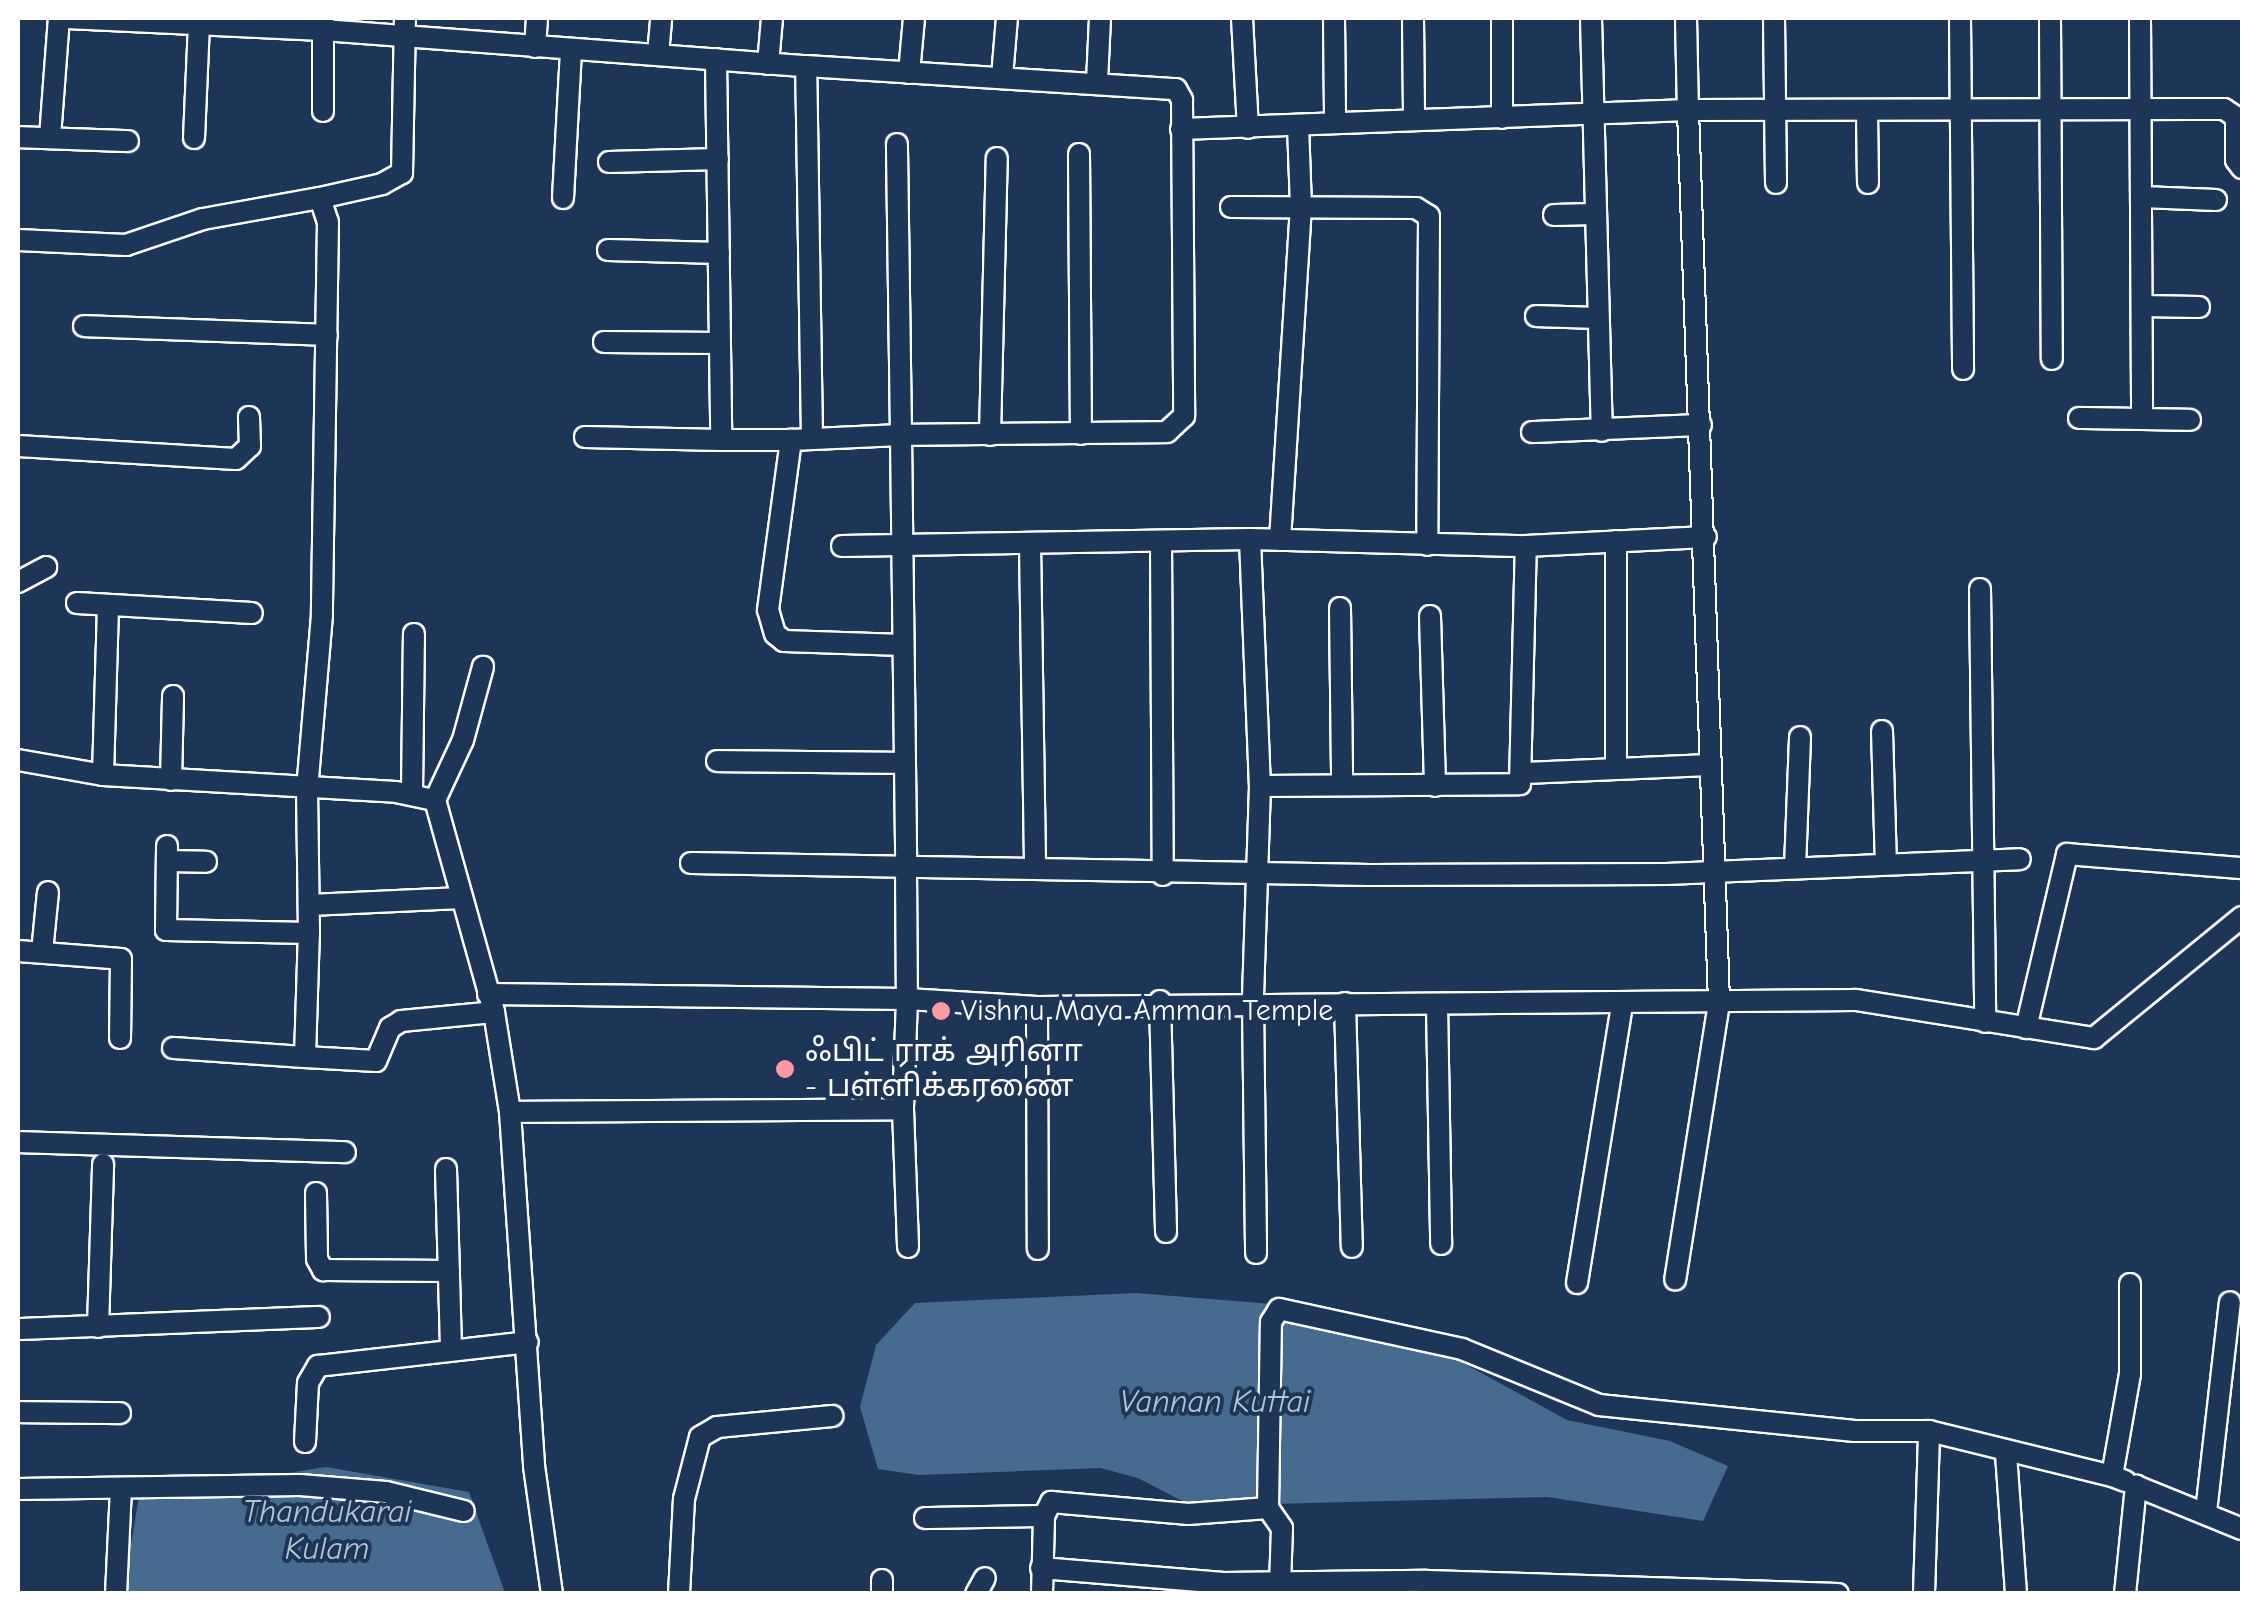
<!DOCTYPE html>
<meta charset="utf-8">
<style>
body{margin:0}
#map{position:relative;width:2260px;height:1611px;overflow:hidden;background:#1d3557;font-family:"Comic Neue","Noto Sans Tamil",sans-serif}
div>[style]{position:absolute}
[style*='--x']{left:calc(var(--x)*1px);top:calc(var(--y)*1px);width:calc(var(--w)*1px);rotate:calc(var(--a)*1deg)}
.water>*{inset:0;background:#466b8e}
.roads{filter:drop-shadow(2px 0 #fff) drop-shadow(-2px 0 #fff) drop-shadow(0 2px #fff) drop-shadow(0 -2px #fff)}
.minor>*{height:20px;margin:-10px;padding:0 10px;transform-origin:10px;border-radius:10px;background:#1d3557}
.dots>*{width:28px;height:28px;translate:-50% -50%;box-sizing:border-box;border:5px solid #1d3557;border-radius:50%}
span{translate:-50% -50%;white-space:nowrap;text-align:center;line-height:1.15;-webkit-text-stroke:8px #1d3557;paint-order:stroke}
.poi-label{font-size:30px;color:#fff}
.left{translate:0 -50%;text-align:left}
.water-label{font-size:32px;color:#b5c4d2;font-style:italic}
.frame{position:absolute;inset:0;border:20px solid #fff;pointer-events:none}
</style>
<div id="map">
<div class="water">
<div style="clip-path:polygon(1136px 1293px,1298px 1306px,1401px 1329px,1567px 1420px,1670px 1441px,1728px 1466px,1703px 1521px,1548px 1497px,1192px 1506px,1138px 1478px,1100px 1468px,919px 1475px,878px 1469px,860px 1407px,876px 1345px,915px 1303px)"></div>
<div style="clip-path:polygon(326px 1467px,469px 1492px,505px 1593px,123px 1594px,139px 1496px)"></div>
</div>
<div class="roads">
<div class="minor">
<div style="--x:66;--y:18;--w:257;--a:2.7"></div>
<div style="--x:323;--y:30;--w:81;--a:90"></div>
<div style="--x:323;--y:18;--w:12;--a:90"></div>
<div style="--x:323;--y:30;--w:484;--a:4.3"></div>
<div style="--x:1242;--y:18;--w:110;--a:86.9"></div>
<div style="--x:1334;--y:18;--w:104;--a:89.4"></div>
<div style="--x:1413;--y:18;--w:99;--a:89.4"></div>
<div style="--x:1502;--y:18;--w:100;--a:90"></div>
<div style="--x:1591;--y:18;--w:413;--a:88.5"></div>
<div style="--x:1686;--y:18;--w:92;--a:88.8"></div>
<div style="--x:1688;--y:110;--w:536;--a:-0.11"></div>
<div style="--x:2224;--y:109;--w:14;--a:34"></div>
<div style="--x:2236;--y:117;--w:43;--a:90"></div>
<div style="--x:2236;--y:160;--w:10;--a:53"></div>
<div style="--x:1774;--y:18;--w:165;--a:89.3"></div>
<div style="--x:1960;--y:18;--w:351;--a:89.5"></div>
<div style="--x:2050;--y:18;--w:341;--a:89.7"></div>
<div style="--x:2140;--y:18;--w:401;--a:89.7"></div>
<div style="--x:535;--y:47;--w:29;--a:-86"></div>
<div style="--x:658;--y:55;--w:37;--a:-85"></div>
<div style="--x:716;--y:59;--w:381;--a:89.2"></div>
<div style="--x:721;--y:440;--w:70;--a:0"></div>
<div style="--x:768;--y:64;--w:46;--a:-85"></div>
<div style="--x:909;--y:73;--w:55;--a:-84.8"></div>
<div style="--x:1002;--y:77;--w:59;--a:-85.2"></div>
<div style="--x:1097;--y:82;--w:64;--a:-87.3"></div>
<div style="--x:1867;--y:112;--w:71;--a:89.2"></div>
<div style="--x:1181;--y:129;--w:507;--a:-2.15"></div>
<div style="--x:1688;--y:110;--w:894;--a:88.01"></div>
<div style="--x:1719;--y:1003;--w:280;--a:99"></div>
<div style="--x:18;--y:137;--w:110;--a:2.1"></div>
<div style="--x:50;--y:137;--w:119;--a:-85.7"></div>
<div style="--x:194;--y:138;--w:115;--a:-87.5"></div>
<div style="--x:1079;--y:154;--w:280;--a:89.6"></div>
<div style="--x:609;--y:162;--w:109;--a:-1.6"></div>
<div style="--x:2142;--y:197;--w:74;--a:2.3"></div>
<div style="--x:320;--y:198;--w:64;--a:-12.7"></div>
<div style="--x:382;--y:184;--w:23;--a:-29"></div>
<div style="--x:402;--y:173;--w:155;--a:-88.9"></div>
<div style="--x:563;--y:198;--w:149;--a:-86.9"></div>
<div style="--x:1231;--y:207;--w:185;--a:0.3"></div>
<div style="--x:1416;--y:208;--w:15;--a:32"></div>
<div style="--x:1429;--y:216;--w:329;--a:90.3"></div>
<div style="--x:1554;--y:215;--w:40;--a:-1.4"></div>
<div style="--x:18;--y:240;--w:108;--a:2.7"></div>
<div style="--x:126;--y:245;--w:81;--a:-18.7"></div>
<div style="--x:203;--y:219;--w:119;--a:-10.2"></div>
<div style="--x:320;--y:198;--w:25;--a:72"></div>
<div style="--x:328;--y:222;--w:393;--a:90.9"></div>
<div style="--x:322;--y:615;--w:175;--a:94.9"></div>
<div style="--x:307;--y:789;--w:144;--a:89.2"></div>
<div style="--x:309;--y:933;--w:143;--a:-178.8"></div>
<div style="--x:166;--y:930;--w:84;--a:-89.3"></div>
<div style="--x:608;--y:250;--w:111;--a:1.5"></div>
<div style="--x:2142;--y:306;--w:57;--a:1"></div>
<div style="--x:1536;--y:316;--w:60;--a:1.9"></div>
<div style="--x:84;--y:326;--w:243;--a:2.1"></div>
<div style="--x:604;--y:342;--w:116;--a:0.5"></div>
<div style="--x:2079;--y:418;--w:111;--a:1"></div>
<div style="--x:1532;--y:432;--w:169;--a:-2.4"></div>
<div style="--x:990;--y:435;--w:277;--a:-88.6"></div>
<div style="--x:585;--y:437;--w:136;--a:1.3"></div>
<div style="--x:812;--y:438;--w:372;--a:-90.9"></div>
<div style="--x:806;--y:66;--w:371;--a:3.6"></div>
<div style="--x:1176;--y:89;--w:13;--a:61"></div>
<div style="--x:1182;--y:100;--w:316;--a:89.6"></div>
<div style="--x:1184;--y:416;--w:23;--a:137"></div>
<div style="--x:1167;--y:432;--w:266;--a:179.4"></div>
<div style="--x:901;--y:435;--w:291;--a:-90.8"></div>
<div style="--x:18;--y:446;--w:218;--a:3.4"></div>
<div style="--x:236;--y:459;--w:19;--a:-43"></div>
<div style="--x:250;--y:446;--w:29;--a:-92"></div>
<div style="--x:1250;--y:539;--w:247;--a:87.7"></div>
<div style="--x:1260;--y:786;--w:216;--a:91.9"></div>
<div style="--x:1253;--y:1002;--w:251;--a:89.3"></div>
<div style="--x:1280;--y:540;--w:334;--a:-86.4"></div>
<div style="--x:1301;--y:207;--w:80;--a:-92.1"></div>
<div style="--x:1161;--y:541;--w:334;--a:89.7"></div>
<div style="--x:1030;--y:544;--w:324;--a:89.1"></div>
<div style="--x:842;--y:546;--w:408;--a:-1"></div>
<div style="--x:1250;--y:539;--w:276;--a:1.5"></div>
<div style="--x:1526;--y:546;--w:180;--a:-2.9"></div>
<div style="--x:18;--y:582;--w:32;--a:-28"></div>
<div style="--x:1980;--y:589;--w:433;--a:89.3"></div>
<div style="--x:77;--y:603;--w:175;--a:3.3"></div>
<div style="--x:1340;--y:608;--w:174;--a:89.3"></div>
<div style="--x:1430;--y:616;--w:170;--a:88.3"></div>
<div style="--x:903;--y:645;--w:119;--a:-178.1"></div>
<div style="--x:784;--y:641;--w:11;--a:-142"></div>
<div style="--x:775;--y:634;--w:25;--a:-106"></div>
<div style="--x:768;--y:610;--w:172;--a:-82.3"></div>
<div style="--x:791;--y:440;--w:110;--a:-2.6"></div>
<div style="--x:901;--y:435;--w:433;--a:89.3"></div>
<div style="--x:906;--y:868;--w:131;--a:89.6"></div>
<div style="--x:907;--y:999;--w:110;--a:92.1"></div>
<div style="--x:903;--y:1109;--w:138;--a:87.9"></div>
<div style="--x:1882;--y:731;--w:131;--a:88.3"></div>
<div style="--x:18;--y:760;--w:86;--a:10"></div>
<div style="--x:103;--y:775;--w:293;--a:3.3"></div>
<div style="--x:396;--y:792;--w:40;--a:12"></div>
<div style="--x:435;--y:800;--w:220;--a:74.4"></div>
<div style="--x:494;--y:1012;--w:101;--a:80.9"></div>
<div style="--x:510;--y:1112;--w:355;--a:86.1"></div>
<div style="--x:534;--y:1466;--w:129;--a:82"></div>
<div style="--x:717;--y:761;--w:188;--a:0.6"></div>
<div style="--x:1616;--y:769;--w:228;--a:-90"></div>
<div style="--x:1525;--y:773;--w:184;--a:-2.5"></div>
<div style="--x:103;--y:775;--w:170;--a:-88.3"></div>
<div style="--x:171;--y:780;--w:84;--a:-88.6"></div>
<div style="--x:1260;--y:786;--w:260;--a:-0.4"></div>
<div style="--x:1520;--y:784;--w:238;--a:-88.6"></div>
<div style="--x:412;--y:793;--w:159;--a:-89.3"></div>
<div style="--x:435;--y:800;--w:66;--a:-65"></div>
<div style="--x:463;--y:740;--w:76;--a:-74.7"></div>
<div style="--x:167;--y:861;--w:39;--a:1"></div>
<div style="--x:691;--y:863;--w:679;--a:1.01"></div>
<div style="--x:1370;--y:875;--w:296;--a:-0.2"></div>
<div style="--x:1666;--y:874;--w:354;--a:-2.4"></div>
<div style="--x:1795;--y:868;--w:131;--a:-87.8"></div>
<div style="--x:309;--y:905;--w:153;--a:-2.6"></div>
<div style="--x:18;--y:951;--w:103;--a:4.4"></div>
<div style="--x:121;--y:959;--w:79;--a:90.7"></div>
<div style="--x:42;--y:952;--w:60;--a:-84.3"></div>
<div style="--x:488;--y:994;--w:419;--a:0.7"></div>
<div style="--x:907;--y:999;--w:130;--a:3.5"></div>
<div style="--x:1037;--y:1007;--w:819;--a:-0.49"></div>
<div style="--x:1856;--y:1000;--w:241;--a:9.1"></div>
<div style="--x:2094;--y:1038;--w:191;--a:-39.3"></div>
<div style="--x:1160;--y:1001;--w:231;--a:88.5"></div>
<div style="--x:1345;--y:1003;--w:244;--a:88.4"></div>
<div style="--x:1437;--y:1004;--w:240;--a:89"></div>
<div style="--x:1037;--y:1007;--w:242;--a:89.8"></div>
<div style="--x:2026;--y:1028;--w:179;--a:-76.7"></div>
<div style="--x:2067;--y:854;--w:176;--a:4.6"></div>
<div style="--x:173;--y:1048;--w:132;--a:3.9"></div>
<div style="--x:305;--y:1057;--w:124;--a:-88.2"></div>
<div style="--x:305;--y:1057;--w:71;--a:3.2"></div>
<div style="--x:376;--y:1061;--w:36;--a:-67"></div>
<div style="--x:390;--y:1028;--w:13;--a:-32"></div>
<div style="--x:401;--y:1021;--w:93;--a:-5.5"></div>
<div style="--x:510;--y:1112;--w:393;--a:-0.4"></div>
<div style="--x:18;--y:1142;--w:327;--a:1.8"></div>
<div style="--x:446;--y:1169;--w:180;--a:88.4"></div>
<div style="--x:316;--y:1193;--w:66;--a:89.1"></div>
<div style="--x:317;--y:1259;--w:13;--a:61"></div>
<div style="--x:323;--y:1270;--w:126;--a:0.5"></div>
<div style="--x:1577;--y:1283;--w:281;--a:-80.8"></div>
<div style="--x:98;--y:1327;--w:163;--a:-88.2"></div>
<div style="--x:18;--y:1329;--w:301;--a:-2.3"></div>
<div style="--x:18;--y:1412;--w:102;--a:0.6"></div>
<div style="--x:305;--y:1442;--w:59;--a:-87.1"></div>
<div style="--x:308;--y:1383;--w:20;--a:-60"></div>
<div style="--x:318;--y:1366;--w:211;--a:-6.5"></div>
<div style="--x:2006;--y:1454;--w:140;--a:85.9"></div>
<div style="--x:2125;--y:1481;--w:14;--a:-159"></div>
<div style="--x:2112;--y:1476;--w:104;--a:-80"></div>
<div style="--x:2130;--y:1374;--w:90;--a:-90"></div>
<div style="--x:18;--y:1489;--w:282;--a:-0.8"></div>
<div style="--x:300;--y:1485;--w:86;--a:4.7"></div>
<div style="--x:386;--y:1492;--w:80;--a:13.7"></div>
<div style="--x:1268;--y:1508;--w:24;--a:55"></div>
<div style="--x:1282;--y:1528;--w:56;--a:92"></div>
<div style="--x:2206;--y:1512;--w:211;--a:-83.5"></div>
<div style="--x:925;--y:1518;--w:119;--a:-1"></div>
<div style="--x:1041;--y:1568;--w:183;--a:4.7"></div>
<div style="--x:1223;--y:1583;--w:204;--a:-0.6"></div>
<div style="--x:116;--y:1594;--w:105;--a:-87.3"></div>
<div style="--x:679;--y:1594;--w:95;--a:-87"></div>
<div style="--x:684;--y:1499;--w:64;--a:-75.5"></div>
<div style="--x:700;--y:1437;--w:20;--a:-30"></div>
<div style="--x:717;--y:1427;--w:116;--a:-5.5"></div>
<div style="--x:882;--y:1594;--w:14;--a:-90"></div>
<div style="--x:976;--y:1594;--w:18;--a:-61"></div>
<div style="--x:1042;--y:1594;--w:78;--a:-88.5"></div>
<div style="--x:1044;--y:1516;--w:16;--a:-63"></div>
<div style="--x:1051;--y:1502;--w:138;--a:5"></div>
<div style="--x:1188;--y:1514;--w:80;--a:-4.3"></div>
<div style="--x:1268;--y:1508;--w:186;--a:-89.1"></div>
<div style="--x:1271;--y:1322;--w:15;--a:-58"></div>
<div style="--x:1279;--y:1309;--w:187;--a:12.3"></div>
<div style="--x:1462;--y:1349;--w:148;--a:22.2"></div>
<div style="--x:1599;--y:1405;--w:257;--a:5.8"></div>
<div style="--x:1855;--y:1431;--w:74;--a:0"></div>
<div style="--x:1929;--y:1431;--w:188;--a:13.8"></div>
<div style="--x:1428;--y:1594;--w:13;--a:-94"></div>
<div style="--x:1427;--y:1581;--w:411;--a:1.8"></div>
<div style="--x:1924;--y:1594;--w:163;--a:-88.2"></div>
<div style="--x:2125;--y:1594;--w:109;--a:-84.2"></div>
<div style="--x:2136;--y:1486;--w:114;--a:22.1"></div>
</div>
</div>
<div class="dots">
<div style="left:941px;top:1011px;background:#ff9aa2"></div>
<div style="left:785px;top:1069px;background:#ff9aa2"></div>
</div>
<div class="poi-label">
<span class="left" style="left:961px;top:1011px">Vishnu Maya Amman Temple</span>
<span class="left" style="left:805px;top:1069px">ஃபிட் ராக் அரினா<br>- பள்ளிக்கரணை</span>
</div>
<div class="water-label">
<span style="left:1215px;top:1402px">Vannan Kuttai</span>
<span style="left:327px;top:1531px">Thandukarai<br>Kulam</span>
</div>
<div class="frame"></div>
</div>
